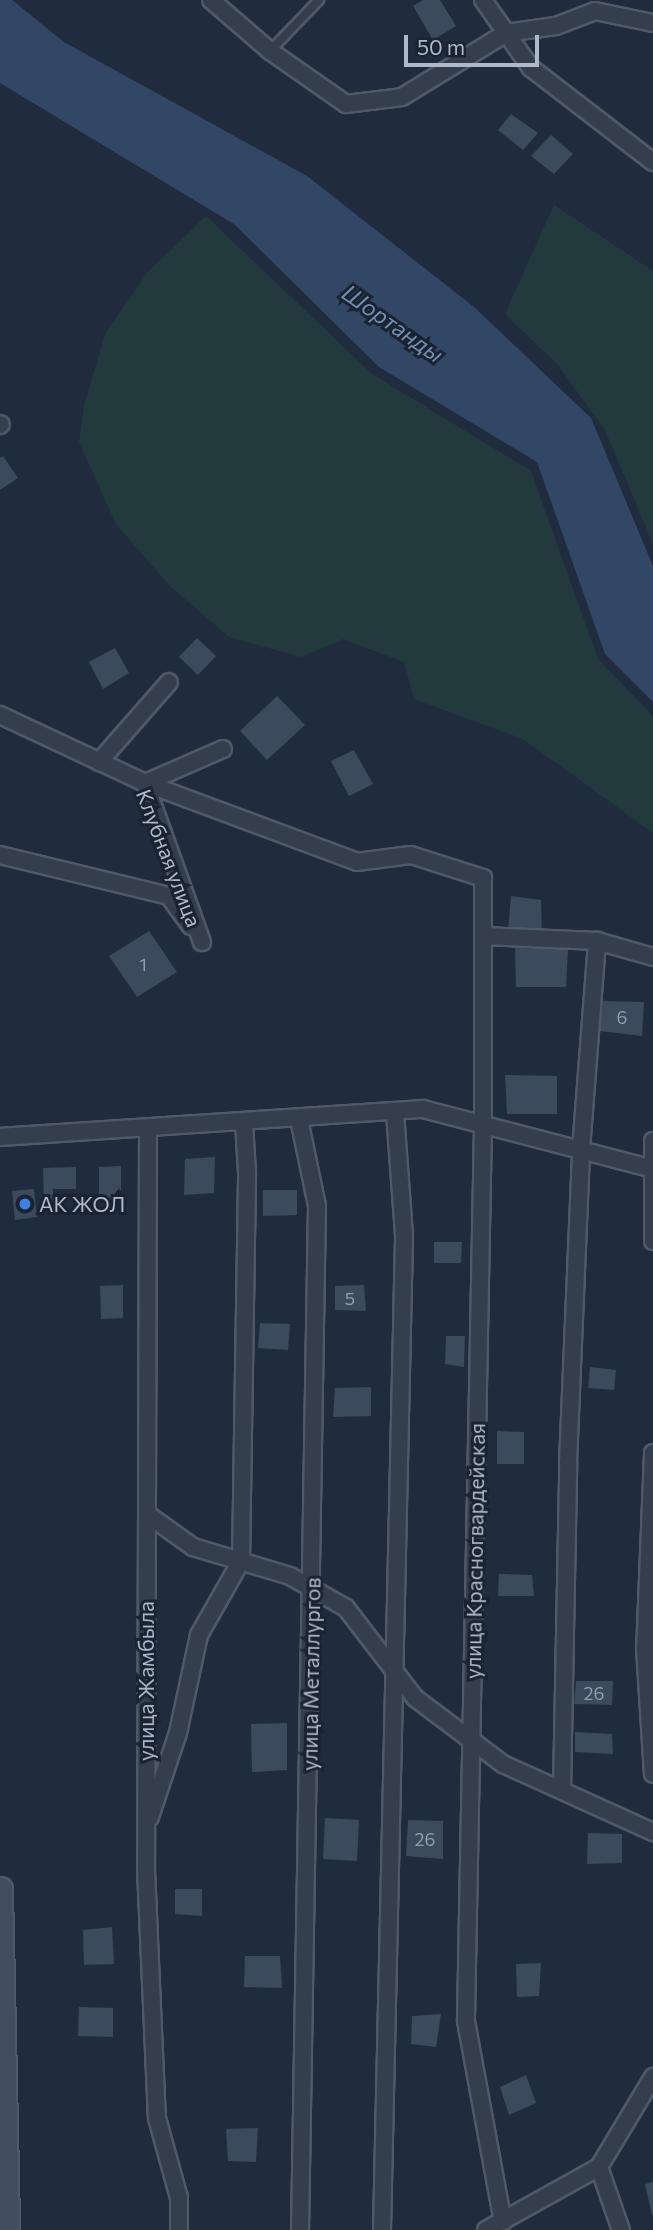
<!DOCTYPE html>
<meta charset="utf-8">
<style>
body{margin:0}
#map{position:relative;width:653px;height:2230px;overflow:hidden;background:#202c3d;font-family:Commissioner,sans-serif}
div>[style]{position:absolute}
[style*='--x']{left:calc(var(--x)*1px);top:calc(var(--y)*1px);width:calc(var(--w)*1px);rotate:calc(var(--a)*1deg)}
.green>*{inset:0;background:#223a3e}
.water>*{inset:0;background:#324766}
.building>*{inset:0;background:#3c4a5d}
.roads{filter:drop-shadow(2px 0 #505968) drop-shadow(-2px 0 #505968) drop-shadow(0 2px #505968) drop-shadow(0 -2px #505968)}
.lane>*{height:8px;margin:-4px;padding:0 4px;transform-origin:4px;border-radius:4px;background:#343e4d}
.street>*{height:16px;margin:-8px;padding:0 8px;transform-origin:8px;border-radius:8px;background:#343e4d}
.secondary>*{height:23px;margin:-11.5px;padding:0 11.5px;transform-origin:11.5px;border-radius:11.5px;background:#424d60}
.dots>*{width:19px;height:19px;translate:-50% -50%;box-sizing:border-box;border:4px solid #1a2332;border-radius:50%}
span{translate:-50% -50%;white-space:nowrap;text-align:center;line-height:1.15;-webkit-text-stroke:6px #1a2332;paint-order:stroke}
.number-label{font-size:18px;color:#939dae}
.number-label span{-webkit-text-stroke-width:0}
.street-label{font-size:21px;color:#b0b9c9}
.poi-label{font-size:21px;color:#b0b9c9}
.left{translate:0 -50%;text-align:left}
.water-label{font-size:23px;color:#748eb3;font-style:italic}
.scale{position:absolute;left:404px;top:35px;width:135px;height:32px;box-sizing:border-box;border:4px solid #b0b9c9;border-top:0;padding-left:9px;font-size:21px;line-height:24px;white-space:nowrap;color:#b0b9c9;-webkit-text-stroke:5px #1a2332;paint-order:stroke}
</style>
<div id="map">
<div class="green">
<div style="clip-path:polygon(554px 205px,653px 271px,653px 544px,605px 430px,558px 365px,505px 314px)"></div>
<div style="clip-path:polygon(206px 216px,372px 374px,531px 471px,598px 659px,653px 716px,653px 833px,523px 739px,414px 699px,404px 662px,343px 639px,301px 657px,229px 637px,170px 586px,116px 524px,79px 442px,84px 406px,105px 334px,147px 273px)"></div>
</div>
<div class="water">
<div style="clip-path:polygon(0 0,12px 0,64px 42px,307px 176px,474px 307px,591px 418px,653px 566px,653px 702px,605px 654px,537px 462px,379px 367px,234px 224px,0 83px)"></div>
</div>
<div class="building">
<div style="clip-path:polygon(423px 0,440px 0,456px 26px,433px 40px,413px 6px)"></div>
<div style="clip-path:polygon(511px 114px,538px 133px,523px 150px,498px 130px)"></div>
<div style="clip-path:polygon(551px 135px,573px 154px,554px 174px,531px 156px)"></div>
<div style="clip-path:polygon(3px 456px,18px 478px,0 490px,0 458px)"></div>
<div style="clip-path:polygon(197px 638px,216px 656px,198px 675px,179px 657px)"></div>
<div style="clip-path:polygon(115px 648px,129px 673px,103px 689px,89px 662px)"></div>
<div style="clip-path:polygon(277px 696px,305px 725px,267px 760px,240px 731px)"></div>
<div style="clip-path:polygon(354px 750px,373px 784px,349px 796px,331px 761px)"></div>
<div style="clip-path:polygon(511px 896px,541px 900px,542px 933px,508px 931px)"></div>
<div style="clip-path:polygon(149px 931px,177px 972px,137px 997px,109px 956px)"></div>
<div style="clip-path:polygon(515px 948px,568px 949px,566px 987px,516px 987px)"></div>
<div style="clip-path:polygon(603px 1001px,644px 1002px,642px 1036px,600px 1031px)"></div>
<div style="clip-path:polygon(505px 1075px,557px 1076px,557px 1114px,507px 1114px)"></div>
<div style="clip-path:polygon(215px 1157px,214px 1193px,184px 1195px,185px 1159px)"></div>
<div style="clip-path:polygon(121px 1166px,121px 1200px,99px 1201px,99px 1167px)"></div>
<div style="clip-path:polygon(76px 1167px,76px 1189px,53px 1189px,53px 1205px,44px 1205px,43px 1168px)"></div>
<div style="clip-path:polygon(34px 1189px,37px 1217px,15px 1220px,12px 1191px)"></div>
<div style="clip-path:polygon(263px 1190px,297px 1190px,297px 1215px,263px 1216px)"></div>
<div style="clip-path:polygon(434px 1242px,462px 1242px,461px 1263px,434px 1263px)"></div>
<div style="clip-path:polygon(123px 1285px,123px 1318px,101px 1319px,100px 1286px)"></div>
<div style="clip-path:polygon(364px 1285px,366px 1311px,335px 1310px,335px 1286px)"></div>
<div style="clip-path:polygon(260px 1323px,290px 1324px,288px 1350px,258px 1348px)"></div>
<div style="clip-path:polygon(446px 1336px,465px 1336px,464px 1367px,445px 1364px)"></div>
<div style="clip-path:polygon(590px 1367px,616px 1370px,614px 1390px,588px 1388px)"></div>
<div style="clip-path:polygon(371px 1387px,371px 1416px,333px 1417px,335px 1388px)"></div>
<div style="clip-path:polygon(497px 1431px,524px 1432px,524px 1464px,497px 1464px)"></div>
<div style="clip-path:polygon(499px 1574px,532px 1575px,534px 1596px,498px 1596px)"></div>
<div style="clip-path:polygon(576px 1681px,613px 1681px,612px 1705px,574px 1704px)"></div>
<div style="clip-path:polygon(287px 1723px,287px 1770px,252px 1772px,251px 1724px)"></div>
<div style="clip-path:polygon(575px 1732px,612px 1734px,613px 1754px,575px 1752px)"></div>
<div style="clip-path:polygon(325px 1818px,359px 1820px,357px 1861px,323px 1859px)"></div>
<div style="clip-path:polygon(408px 1820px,443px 1821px,443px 1859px,406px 1856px)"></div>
<div style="clip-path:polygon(588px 1833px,622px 1834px,622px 1863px,587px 1864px)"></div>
<div style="clip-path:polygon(175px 1889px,202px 1889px,202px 1916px,175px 1914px)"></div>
<div style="clip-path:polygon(112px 1927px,114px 1964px,84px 1965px,83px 1930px)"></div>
<div style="clip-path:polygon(245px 1956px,280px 1956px,282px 1988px,244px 1987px)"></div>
<div style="clip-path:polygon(541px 1963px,539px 1996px,517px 1997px,516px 1964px)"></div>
<div style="clip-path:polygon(79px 2007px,113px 2008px,113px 2037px,78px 2036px)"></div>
<div style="clip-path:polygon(441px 2014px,436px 2047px,411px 2044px,412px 2016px)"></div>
<div style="clip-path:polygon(526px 2075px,536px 2103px,509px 2115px,500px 2087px)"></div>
<div style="clip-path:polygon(258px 2128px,256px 2162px,228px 2161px,226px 2129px)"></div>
<div style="clip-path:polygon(653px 2182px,653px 2214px,652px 2215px,645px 2184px)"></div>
</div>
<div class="roads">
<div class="lane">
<div style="--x:270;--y:51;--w:71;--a:-46.1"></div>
</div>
<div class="street">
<div style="--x:211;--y:0;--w:78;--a:40.8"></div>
<div style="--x:270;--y:51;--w:93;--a:34.9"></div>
<div style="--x:346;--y:104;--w:56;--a:-7.1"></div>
<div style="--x:402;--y:97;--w:122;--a:-31.6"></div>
<div style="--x:506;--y:33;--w:50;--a:-8"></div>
<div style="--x:556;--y:26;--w:42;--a:-21"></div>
<div style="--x:595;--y:11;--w:59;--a:11.7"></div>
<div style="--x:483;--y:0;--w:83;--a:54.8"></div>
<div style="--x:531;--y:68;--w:154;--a:37.6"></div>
<div style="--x:0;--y:425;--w:1;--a:-45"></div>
<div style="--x:0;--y:715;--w:160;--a:25.1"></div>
<div style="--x:145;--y:783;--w:169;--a:70.3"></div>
<div style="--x:99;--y:762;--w:106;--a:-48.8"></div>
<div style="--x:145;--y:783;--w:226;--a:20.4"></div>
<div style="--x:357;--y:862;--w:54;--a:-7.4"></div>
<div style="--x:411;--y:855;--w:76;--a:17.7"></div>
<div style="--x:483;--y:878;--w:247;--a:90"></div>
<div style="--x:483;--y:1125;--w:896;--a:91.09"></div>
<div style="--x:466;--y:2021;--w:204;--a:79.6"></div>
<div style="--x:145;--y:783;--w:85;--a:-23.6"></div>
<div style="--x:0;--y:855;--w:174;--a:13.6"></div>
<div style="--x:169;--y:896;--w:37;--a:54"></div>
<div style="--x:483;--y:936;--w:114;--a:2.5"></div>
<div style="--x:597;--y:941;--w:58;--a:15.9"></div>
<div style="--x:299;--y:1119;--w:89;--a:78.3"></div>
<div style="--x:317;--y:1206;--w:1024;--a:90.95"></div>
<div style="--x:148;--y:1129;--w:740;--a:90.15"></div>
<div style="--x:146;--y:1869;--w:249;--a:87.5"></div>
<div style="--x:157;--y:2118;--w:83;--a:74.6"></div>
<div style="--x:179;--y:2198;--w:32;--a:90"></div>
<div style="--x:0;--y:1137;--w:424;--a:-3.8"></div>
<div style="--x:423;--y:1109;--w:238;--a:14.6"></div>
<div style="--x:653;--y:1141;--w:100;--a:90"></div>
<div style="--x:653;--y:1453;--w:195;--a:92.3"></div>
<div style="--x:645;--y:1648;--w:126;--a:86.4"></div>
<div style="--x:147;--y:1514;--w:57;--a:35.7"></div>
<div style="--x:193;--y:1547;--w:101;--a:16.6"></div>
<div style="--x:290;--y:1576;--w:64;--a:29.7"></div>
<div style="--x:346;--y:1608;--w:113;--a:52.5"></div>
<div style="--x:415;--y:1698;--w:110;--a:36.9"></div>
<div style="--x:503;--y:1764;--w:165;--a:24.4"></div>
<div style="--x:562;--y:1790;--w:327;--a:-88.9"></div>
<div style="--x:568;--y:1463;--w:313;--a:-87.6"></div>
<div style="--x:581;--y:1150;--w:210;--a:-85.6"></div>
<div style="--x:150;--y:1817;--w:89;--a:-71.6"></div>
<div style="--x:178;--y:1733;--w:100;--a:-77.9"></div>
<div style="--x:199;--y:1635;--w:85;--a:-60.4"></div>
<div style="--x:241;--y:1561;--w:389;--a:-89.1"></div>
<div style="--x:247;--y:1172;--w:49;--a:-93.5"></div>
<div style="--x:599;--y:2167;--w:67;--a:70.8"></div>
<div style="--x:382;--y:2230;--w:995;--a:-88.73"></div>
<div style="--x:404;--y:1235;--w:124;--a:-94.2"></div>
<div style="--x:486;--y:2230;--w:129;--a:-29.1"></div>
<div style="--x:599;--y:2167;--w:105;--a:-59"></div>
</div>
<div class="secondary">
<div style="--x:0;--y:1889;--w:341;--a:88.8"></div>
</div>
</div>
<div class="dots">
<div style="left:25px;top:1204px;background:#3f7fe0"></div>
</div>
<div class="number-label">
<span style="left:143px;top:964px">1</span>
<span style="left:622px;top:1017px">6</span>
<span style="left:350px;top:1298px">5</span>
<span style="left:594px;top:1693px">26</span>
<span style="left:425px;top:1839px">26</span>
</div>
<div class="street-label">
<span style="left:169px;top:858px;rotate:69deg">Клубная улица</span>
<span style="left:475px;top:1551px;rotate:-89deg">улица Красногвардейская</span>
<span style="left:311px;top:1674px;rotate:-89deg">улица Металлургов</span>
<span style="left:146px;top:1681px;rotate:-90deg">улица Жамбыла</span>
</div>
<div class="poi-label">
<span class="left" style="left:39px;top:1204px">АК ЖОЛ</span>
</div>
<div class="water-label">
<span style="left:393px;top:323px;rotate:35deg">Шортанды</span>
</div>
<div class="scale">50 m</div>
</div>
